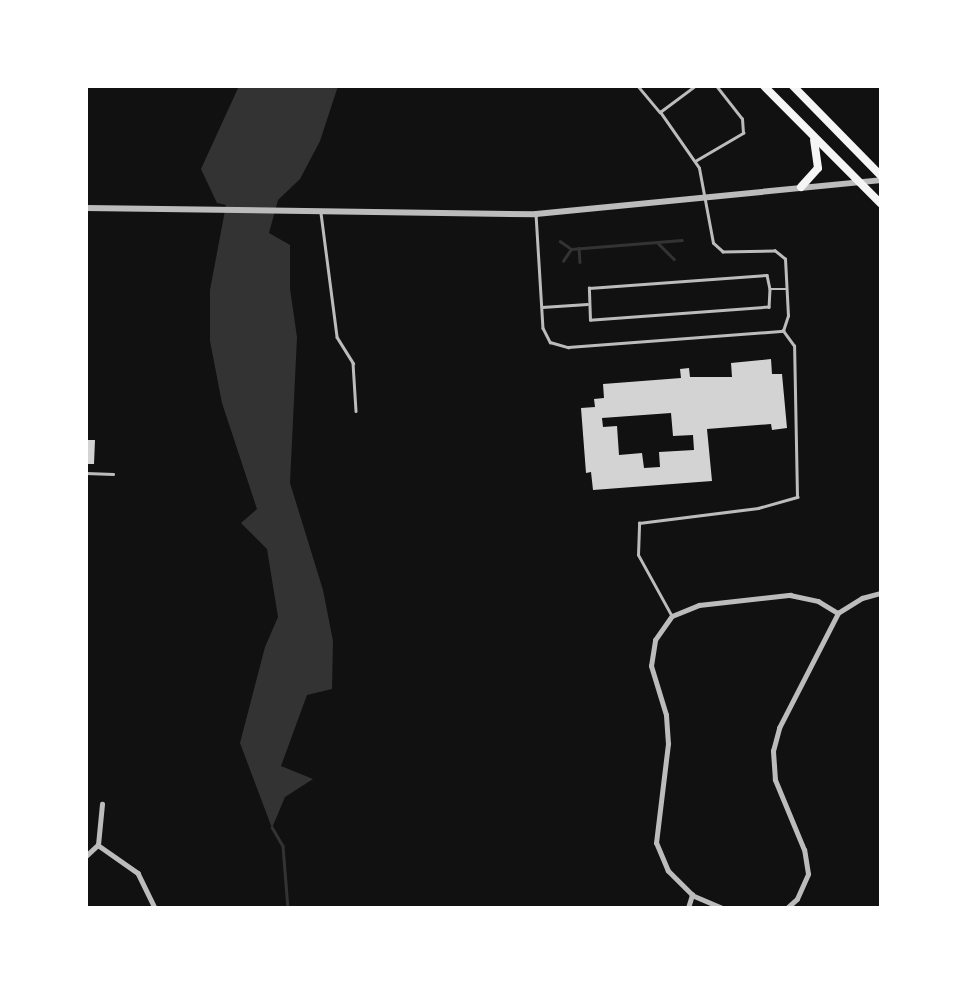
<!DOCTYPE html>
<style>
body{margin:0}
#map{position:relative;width:967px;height:994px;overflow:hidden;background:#111;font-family:"Fira Sans Condensed",sans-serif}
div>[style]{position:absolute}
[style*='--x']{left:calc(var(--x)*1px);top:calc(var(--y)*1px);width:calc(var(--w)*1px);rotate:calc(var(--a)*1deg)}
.water>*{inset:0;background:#333}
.stream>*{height:2.5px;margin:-1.25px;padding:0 1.25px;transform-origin:1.25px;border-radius:1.25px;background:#333}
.building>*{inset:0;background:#d3d3d3}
.service>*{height:2.5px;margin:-1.25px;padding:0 1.25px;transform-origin:1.25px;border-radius:1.25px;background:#bcbcbc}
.minor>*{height:4.5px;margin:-2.25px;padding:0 2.25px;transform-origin:2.25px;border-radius:2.25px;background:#bcbcbc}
.tertiary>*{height:6px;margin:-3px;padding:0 3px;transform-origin:3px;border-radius:3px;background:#bcbcbc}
.trunk>*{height:8px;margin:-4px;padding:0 4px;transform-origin:4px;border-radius:4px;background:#f5f5f5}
span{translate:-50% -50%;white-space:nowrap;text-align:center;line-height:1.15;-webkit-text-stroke:5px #fff;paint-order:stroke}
.frame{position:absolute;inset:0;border:88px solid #fff;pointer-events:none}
</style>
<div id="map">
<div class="water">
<div style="clip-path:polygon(239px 86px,338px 86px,320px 141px,300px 179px,278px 200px,269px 233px,290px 245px,290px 289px,297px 337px,290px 483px,323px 590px,333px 641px,332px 689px,307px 695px,281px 766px,313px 779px,285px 797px,272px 828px,240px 743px,265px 647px,278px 617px,267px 549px,241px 523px,257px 509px,222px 403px,210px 341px,210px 290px,226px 205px,217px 203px,201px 169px)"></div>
</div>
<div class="stream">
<div style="--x:560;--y:241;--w:12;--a:35"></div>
<div style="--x:657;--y:242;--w:24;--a:45"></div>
<div style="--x:579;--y:248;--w:14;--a:86"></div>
<div style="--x:563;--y:261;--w:14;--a:-56"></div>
<div style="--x:571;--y:249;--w:111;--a:-4.6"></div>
<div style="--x:272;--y:827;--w:22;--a:60"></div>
<div style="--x:283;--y:846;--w:62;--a:85.4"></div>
</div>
<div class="building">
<div style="clip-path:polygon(evenodd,771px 359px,772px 374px,782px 374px,787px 428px,772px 430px,771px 424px,707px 429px,712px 481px,593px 490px,591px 472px,586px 473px,581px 408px,595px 407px,594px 399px,604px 398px,603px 384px,681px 378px,680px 369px,689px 368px,690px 377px,732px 377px,731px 363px,771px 359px,671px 413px,673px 436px,693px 435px,694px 450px,659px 452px,660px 467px,644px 468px,642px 453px,619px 455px,617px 426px,603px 427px,602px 418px,671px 413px)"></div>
<div style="clip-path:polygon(86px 440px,95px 440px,94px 464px,86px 464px)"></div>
</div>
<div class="service">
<div style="--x:638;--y:86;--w:34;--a:50"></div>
<div style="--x:695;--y:161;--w:56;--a:-30.3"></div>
<div style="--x:743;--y:133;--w:14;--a:-94"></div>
<div style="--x:742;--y:119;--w:42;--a:-128.2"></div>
<div style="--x:321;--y:213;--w:125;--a:82.6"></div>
<div style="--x:337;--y:337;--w:31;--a:58"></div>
<div style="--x:353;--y:363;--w:48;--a:86.4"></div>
<div style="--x:536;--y:214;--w:114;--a:86.5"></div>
<div style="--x:543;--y:328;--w:16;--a:63"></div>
<div style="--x:550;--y:342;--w:19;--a:16"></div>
<div style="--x:568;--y:347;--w:216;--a:-4.3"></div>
<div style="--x:783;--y:331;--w:16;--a:-72"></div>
<div style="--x:788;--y:316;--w:57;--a:-93"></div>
<div style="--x:785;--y:259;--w:13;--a:-141"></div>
<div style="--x:775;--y:251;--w:52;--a:178.9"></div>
<div style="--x:723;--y:252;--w:13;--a:-138"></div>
<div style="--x:713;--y:243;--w:76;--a:-100.6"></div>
<div style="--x:699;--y:168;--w:68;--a:-124.9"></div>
<div style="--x:660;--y:112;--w:44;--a:-36.6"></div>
<div style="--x:770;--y:289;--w:18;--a:93"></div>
<div style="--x:769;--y:307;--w:179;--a:175.8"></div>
<div style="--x:590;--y:320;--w:32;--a:-92"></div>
<div style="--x:589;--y:288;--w:178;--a:-4.2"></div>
<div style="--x:767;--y:275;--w:14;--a:78"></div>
<div style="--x:770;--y:289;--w:17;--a:0"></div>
<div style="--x:542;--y:307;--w:45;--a:-3.8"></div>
<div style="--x:86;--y:473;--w:27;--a:2"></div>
<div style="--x:671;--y:615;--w:68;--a:-118.8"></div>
<div style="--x:638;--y:555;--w:32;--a:-88"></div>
<div style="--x:639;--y:523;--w:120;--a:-7.2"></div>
<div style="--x:758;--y:508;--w:41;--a:-15.8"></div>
<div style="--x:797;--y:497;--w:151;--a:-91.1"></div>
<div style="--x:794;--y:346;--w:19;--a:-126"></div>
</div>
<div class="minor">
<div style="--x:98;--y:845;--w:49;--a:35"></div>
<div style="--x:138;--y:873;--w:39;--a:64"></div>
<div style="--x:86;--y:856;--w:16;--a:-43"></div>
<div style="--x:98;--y:845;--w:41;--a:-84.4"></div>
<div style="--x:692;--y:895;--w:34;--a:-135"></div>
<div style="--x:668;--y:871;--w:30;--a:-113"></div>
<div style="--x:656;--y:843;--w:100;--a:-83.1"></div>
<div style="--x:668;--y:744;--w:29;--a:-94"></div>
<div style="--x:666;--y:715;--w:51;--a:-107"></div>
<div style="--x:651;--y:666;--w:26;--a:-81"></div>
<div style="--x:655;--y:640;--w:29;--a:-55"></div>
<div style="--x:672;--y:616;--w:29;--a:-22"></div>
<div style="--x:699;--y:605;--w:92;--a:-6.3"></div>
<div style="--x:790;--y:595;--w:29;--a:12"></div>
<div style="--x:818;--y:601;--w:23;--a:31"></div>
<div style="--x:688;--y:908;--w:14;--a:-73"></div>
<div style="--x:692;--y:895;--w:34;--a:23"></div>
<div style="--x:787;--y:908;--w:13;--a:-42"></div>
<div style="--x:797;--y:899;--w:27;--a:-66"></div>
<div style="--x:808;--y:874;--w:24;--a:-99"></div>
<div style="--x:804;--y:850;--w:76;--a:-112.5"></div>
<div style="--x:775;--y:780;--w:29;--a:-94"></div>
<div style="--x:773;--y:751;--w:24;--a:-75"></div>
<div style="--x:779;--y:728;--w:129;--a:-62.8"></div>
<div style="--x:838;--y:613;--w:28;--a:-32"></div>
<div style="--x:862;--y:598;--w:20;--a:-15"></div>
</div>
<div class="tertiary">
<div style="--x:86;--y:208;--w:450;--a:0.8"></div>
<div style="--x:536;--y:214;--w:347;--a:-5.6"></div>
</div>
<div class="trunk">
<div style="--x:764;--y:86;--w:166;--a:45.2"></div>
<div style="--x:793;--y:86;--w:126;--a:45.6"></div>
<div style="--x:801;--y:187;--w:25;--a:-48"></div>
<div style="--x:818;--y:168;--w:28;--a:-98"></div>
</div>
<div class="frame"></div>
</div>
